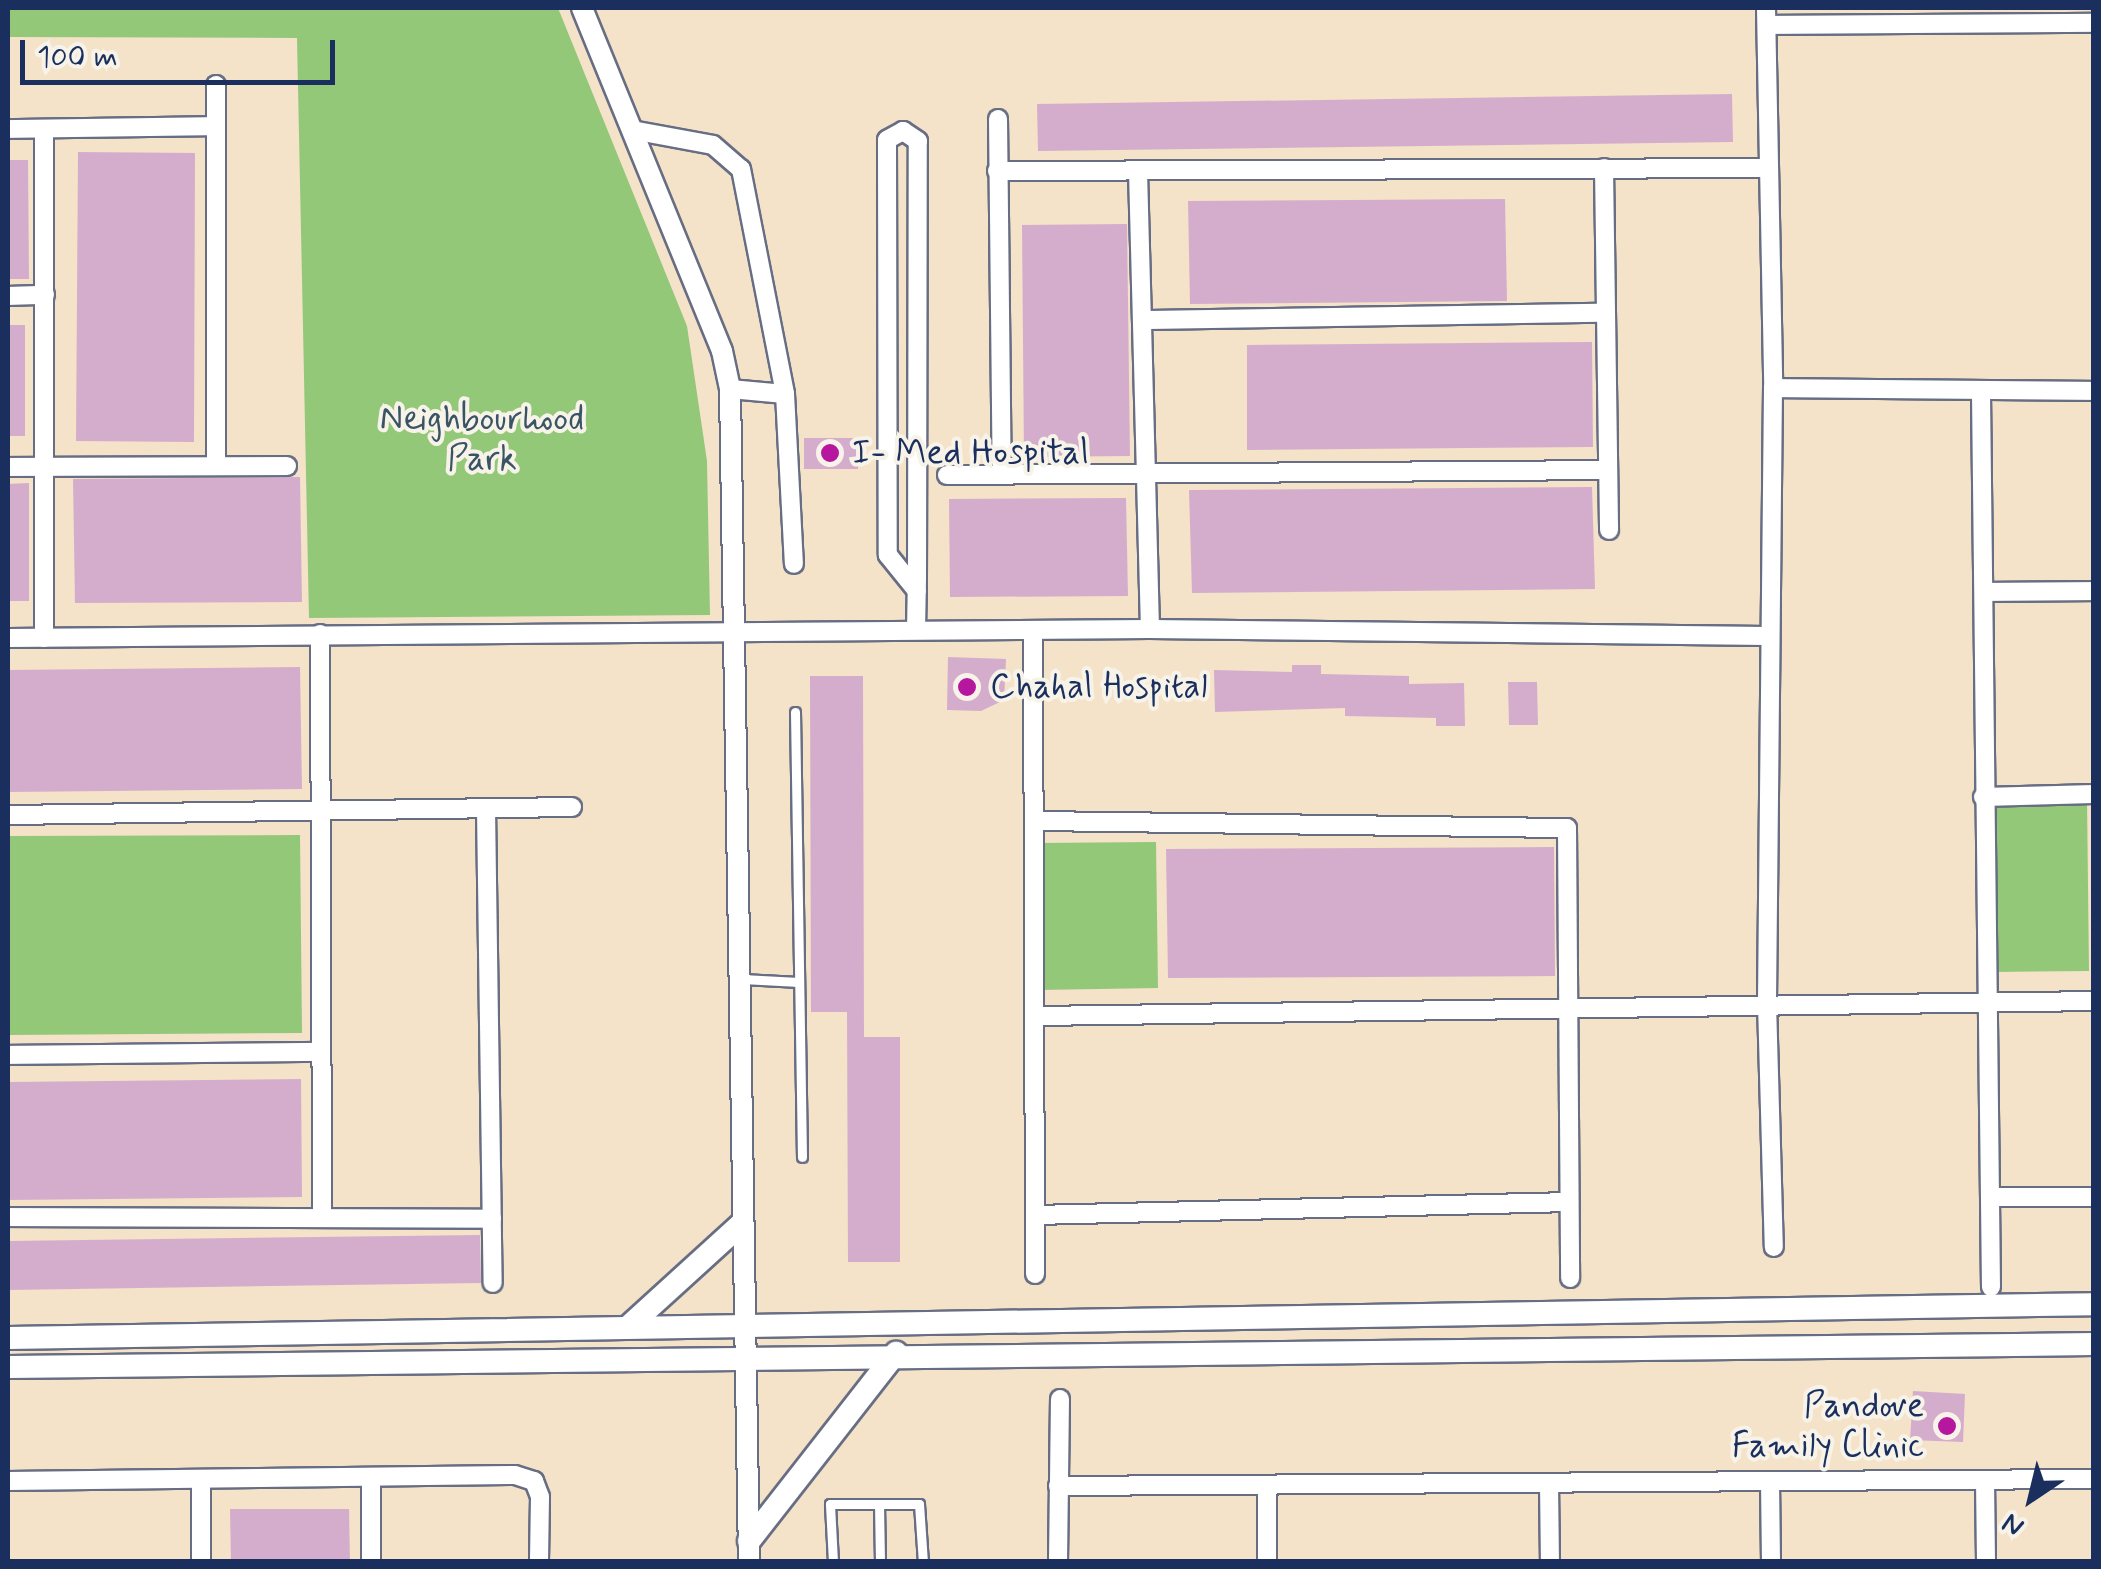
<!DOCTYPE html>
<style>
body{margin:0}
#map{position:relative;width:2101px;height:1569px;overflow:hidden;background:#f4e2c9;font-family:Mynerve,sans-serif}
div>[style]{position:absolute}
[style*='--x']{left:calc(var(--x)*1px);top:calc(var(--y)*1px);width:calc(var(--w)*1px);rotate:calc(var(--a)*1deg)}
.green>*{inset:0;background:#93c879}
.building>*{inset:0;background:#d4adcc}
.roads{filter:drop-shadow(2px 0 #676e83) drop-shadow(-2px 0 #676e83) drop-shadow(0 2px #676e83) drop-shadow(0 -2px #676e83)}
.service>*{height:9px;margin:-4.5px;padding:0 4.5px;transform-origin:4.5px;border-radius:4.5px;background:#fff}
.minor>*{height:18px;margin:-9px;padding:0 9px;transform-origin:9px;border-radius:9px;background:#fff}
.tertiary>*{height:20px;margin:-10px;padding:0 10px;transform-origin:10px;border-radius:10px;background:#fff}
.secondary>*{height:22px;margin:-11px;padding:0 11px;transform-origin:11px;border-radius:11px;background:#fff}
.dots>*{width:28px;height:28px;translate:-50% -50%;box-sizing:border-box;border:5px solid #f7f3e8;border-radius:50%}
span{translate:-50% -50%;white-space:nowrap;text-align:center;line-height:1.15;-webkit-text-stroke:8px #f7f3e8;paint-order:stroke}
.park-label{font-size:35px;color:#395565}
.poi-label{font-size:35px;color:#1b2f5e}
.left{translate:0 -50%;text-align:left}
.right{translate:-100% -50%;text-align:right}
.frame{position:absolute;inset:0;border:10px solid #1b2f5e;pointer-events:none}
.north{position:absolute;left:1981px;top:1449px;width:100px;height:100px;-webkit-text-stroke:8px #f7f3e8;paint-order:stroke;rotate:215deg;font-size:28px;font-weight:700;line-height:40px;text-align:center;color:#1b2f5e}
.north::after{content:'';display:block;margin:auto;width:35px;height:45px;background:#1b2f5e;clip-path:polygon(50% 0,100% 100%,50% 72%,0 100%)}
.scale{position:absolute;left:20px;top:40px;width:315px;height:45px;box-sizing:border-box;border:5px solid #1b2f5e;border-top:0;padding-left:12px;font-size:30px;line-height:35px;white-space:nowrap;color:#1b2f5e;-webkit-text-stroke:8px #f7f3e8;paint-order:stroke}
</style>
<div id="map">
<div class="green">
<div style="clip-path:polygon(8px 8px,558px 8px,687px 326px,707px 461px,710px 615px,309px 618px,297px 38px,8px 37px)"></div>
<div style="clip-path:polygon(2087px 800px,2089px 971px,1994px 972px,1992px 801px)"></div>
<div style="clip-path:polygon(300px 835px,302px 1033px,8px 1035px,8px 836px)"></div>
<div style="clip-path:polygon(1156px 842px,1158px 988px,1038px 990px,1036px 843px)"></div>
</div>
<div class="building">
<div style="clip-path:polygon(1732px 94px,1733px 142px,1038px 151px,1037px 104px)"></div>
<div style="clip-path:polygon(78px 152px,195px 153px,194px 442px,76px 441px)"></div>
<div style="clip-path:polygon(8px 160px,28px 160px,29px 279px,8px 279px)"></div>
<div style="clip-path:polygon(1505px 199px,1507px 301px,1190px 304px,1188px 201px)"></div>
<div style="clip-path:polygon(1127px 224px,1130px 456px,1024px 457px,1022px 225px)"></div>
<div style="clip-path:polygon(8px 325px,25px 325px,25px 436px,8px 436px)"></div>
<div style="clip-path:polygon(1592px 342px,1593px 447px,1247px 450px,1247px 345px)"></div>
<div style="clip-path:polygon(804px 438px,858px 438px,858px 469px,804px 469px)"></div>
<div style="clip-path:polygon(300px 477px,302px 602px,75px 603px,73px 479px)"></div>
<div style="clip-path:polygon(29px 483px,29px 601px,8px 601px,8px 484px)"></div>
<div style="clip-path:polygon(1592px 487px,1595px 589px,1192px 593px,1189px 490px)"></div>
<div style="clip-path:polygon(1126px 498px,1128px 596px,950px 597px,949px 499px)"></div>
<div style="clip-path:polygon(948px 657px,1006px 659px,1004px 700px,981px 711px,947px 710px)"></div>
<div style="clip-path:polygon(1292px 665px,1321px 665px,1321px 674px,1409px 676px,1409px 684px,1464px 683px,1465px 726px,1436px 726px,1436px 718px,1345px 716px,1345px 708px,1215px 712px,1214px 670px,1292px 672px)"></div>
<div style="clip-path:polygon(300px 667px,302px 789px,8px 792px,8px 670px)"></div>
<div style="clip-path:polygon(810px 676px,863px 676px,864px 1037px,900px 1037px,900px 1262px,848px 1262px,847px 1012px,811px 1012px)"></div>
<div style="clip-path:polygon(1508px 682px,1537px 682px,1538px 725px,1509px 725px)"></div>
<div style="clip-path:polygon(1554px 847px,1555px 976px,1168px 978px,1166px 849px)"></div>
<div style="clip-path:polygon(301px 1079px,302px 1197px,8px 1200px,8px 1082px)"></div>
<div style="clip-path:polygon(480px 1235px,481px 1283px,8px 1290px,8px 1241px)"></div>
<div style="clip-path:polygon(1913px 1391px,1965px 1394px,1963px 1442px,1910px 1440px)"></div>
<div style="clip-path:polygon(230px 1509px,349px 1509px,350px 1562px,231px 1562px)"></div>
</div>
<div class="roads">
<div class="service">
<div style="--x:795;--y:712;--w:445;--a:89.1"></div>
<div style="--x:742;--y:979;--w:57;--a:3"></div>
<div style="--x:879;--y:1504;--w:40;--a:0"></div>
<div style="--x:919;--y:1504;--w:58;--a:86.1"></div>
<div style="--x:833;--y:1562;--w:58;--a:-93"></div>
<div style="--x:830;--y:1504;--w:49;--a:0"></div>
<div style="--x:879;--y:1504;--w:58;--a:89"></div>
</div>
<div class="minor">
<div style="--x:1766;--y:8;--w:380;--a:88.9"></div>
<div style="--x:1773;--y:388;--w:615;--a:90.56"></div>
<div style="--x:1767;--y:1003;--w:244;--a:88.4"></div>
<div style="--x:1767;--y:25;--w:327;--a:-0.4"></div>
<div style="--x:216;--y:85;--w:381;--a:90"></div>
<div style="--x:998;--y:119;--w:355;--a:89.4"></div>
<div style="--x:8;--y:129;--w:207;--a:-0.8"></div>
<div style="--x:632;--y:130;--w:82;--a:10.5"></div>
<div style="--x:713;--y:145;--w:37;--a:41"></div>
<div style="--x:741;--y:169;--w:229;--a:78.9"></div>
<div style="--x:785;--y:394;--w:170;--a:87"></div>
<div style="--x:1604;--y:168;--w:362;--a:89.2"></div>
<div style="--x:997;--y:171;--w:770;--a:-0.22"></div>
<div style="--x:1138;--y:171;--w:458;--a:88.5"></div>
<div style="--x:8;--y:296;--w:37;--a:-2"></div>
<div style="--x:1142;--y:320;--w:464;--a:-0.9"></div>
<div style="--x:1773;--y:388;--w:321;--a:0.5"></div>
<div style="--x:730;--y:389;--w:55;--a:5.2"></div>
<div style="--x:1981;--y:393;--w:894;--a:89.36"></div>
<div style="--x:8;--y:467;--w:279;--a:-0.2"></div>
<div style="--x:947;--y:475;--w:661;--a:-0.43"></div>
<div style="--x:1987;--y:592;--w:107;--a:-0.5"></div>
<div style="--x:916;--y:630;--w:52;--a:-88.9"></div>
<div style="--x:917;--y:578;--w:437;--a:-89.9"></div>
<div style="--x:918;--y:141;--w:18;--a:-146"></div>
<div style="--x:903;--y:131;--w:18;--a:151"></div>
<div style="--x:887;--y:140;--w:415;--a:89.9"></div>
<div style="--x:888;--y:555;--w:46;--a:51.1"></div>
<div style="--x:1033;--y:630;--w:644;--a:89.82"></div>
<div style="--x:320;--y:634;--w:583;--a:89.8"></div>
<div style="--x:8;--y:638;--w:1142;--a:-0.45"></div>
<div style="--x:1150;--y:629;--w:617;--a:0.65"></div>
<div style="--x:44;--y:638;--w:509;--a:-90"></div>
<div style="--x:1983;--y:797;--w:111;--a:-1.5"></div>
<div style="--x:486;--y:808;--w:475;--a:89.2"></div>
<div style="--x:8;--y:815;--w:564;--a:-0.81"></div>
<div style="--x:1036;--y:821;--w:531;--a:0.76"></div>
<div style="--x:1567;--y:828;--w:450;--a:89.6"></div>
<div style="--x:1036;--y:1016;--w:1058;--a:-0.81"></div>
<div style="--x:8;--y:1055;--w:312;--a:-0.6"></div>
<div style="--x:1992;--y:1197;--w:102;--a:0"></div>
<div style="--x:1035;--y:1215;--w:534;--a:-1.39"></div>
<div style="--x:8;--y:1217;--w:484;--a:0.2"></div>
<div style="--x:371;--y:1477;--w:85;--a:90"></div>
<div style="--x:1985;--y:1480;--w:82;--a:89.3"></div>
<div style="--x:8;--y:1481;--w:507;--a:-0.68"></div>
<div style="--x:515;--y:1475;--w:20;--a:18"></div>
<div style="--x:534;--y:1481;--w:17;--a:69"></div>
<div style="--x:540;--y:1497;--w:65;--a:90.9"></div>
<div style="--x:1770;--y:1481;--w:81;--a:89.3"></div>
<div style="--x:1549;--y:1483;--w:79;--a:89.3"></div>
<div style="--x:1267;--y:1485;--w:77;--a:90"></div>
<div style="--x:1058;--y:1486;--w:1036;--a:-0.39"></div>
<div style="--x:201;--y:1562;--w:83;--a:-90"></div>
<div style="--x:1058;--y:1562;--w:163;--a:-89.3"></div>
</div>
<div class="tertiary">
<div style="--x:582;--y:8;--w:370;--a:67.8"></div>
<div style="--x:722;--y:351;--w:39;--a:78"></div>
<div style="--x:730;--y:389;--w:1173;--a:89.07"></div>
</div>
<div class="secondary">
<div style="--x:628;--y:1327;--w:153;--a:-42.3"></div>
<div style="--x:8;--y:1338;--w:2086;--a:-0.93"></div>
<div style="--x:8;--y:1367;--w:2086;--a:-0.63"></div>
<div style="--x:749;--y:1541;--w:239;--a:-52"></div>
</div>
</div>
<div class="dots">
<div style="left:830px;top:453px;background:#b5179e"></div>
<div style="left:967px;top:687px;background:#b5179e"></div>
<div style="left:1947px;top:1426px;background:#b5179e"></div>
</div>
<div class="park-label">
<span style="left:482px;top:439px">Neighbourhood<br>Park</span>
</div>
<div class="poi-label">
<span class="left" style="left:852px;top:453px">I- Med Hospital</span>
<span class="left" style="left:990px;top:687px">Chahal Hospital</span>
<span class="right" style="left:1924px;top:1426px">Pandove<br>Family Clinic</span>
</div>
<div class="frame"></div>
<div class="north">N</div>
<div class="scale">100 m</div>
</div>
